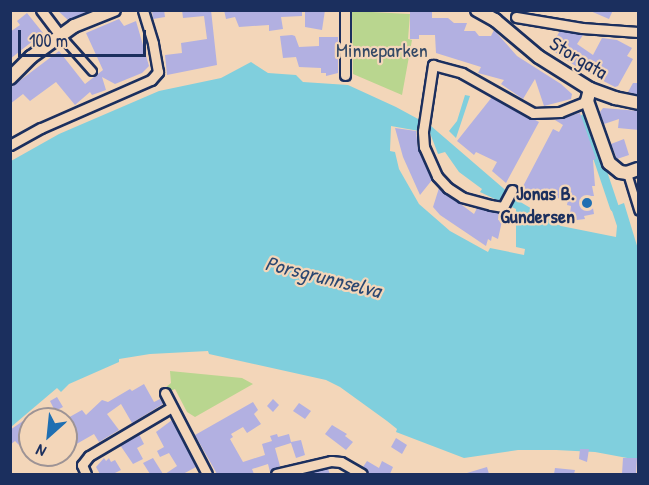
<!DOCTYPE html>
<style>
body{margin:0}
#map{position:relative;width:649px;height:485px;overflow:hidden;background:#f3d6b9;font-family:"Patrick Hand",sans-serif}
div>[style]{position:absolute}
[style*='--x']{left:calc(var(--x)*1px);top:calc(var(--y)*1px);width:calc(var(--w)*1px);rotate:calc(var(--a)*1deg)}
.green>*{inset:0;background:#b9d68f}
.water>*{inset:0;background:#80cfdd}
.canal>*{height:9px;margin:-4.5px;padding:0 4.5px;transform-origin:4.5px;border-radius:4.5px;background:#80cfdd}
.building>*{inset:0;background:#b2b0e1}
.roads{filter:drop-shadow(2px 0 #1b2f5e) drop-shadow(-2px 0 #1b2f5e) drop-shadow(0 2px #1b2f5e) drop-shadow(0 -2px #1b2f5e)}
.pedestrian>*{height:7px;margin:-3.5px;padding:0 3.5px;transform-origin:3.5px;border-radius:3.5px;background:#f3d6b9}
.minor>*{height:9px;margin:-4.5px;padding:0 4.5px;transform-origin:4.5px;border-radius:4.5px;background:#f3d6b9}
.tertiary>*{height:12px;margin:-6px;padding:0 6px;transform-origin:6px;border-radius:6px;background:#f3d6b9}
.dots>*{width:16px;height:16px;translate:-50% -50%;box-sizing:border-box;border:3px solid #f3d6b9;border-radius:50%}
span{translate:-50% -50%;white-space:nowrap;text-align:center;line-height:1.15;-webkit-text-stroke:4.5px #f3d6b9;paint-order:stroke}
.park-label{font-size:20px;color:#334865}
.street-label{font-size:20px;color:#1b2f5e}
.poi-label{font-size:20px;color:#1b2f5e;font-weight:700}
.right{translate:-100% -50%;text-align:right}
.water-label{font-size:21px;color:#2a4771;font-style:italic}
.frame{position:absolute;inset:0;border:12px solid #1b2f5e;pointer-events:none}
.north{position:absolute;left:18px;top:407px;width:60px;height:60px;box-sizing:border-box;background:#f3d6b9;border:2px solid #9d9395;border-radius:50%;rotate:207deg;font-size:16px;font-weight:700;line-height:24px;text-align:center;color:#1b2f5e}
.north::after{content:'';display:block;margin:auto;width:21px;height:27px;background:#1f6fb2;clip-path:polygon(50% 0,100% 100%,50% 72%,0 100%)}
.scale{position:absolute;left:18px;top:30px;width:128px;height:27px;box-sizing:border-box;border:3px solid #1b2f5e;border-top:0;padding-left:8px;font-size:18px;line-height:21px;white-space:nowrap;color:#1b2f5e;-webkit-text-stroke:4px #f3d6b9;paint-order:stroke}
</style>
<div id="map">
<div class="green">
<div style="clip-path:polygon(352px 11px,410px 14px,408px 39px,412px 40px,402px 95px,353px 74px)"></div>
<div style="clip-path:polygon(170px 371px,242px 378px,253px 384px,195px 417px,187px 412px,175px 389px,168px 392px,165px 388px,171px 383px)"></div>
</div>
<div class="water">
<div style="clip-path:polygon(evenodd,251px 62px,268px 73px,296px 75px,303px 82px,348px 85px,396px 107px,431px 126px,517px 200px,561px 226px,616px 237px,617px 226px,611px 208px,624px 203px,638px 249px,638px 460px,595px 452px,556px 450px,518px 450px,464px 458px,396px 432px,397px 429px,387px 421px,340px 387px,326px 380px,209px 354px,208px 351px,150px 354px,119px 359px,119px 362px,69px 384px,61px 392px,57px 388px,11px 427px,11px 161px,59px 134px,159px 91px,221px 78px,251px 62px,391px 126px,430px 133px,438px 154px,445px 152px,459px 172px,482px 189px,480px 192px,516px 209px,516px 247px,525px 249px,524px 255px,490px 248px,488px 252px,450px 231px,419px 204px,399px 169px,395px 152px,390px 151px,391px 126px)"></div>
<div style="clip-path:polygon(465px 95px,470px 96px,456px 138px,449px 131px,457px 121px)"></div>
</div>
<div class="canal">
<div style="--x:584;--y:118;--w:94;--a:71.4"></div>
</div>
<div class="building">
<div style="clip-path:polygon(57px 10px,91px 10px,68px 20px)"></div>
<div style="clip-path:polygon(156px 10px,164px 10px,165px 17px,153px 19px,152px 11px)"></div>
<div style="clip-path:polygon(182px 10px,211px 10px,217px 65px,167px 75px,165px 55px,182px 53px,181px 43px,207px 39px,204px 16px,183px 18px)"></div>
<div style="clip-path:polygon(224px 10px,302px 10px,302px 16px,281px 17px,283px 29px,269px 31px,269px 25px,239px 27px,235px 17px,226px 19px)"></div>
<div style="clip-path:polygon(305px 10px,325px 10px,322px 30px,305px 27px)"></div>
<div style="clip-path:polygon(588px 10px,613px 10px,609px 19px)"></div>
<div style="clip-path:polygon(410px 12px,432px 12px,432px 18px,448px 18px,454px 23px,467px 23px,464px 31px,475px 31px,479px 36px,491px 36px,494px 30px,517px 56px,561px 84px,572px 94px,571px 99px,544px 106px,535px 79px,523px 99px,501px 84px,504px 80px,478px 73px,481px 67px,436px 53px,435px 35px,419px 35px,419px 39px,410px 39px)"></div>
<div style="clip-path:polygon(27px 13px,43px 33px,10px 59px,10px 32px,20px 25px,17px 21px)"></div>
<div style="clip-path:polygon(119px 19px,124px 26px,136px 21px,149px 66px,142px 73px,115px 84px,102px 77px,106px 90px,92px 95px,90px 92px,75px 105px,56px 82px,30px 101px,23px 94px,10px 104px,10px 88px,59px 51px,85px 84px,103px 70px,86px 33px)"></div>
<div style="clip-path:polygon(560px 31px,583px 35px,577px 44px,593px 55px,602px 38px,617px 40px,632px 48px,627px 56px,633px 59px,618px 86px,615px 87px,580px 69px,549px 48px)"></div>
<div style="clip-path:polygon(292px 35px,295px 36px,299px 47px,319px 46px,319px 37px,338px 37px,338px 73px,326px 76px,326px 73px,321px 73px,321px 68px,299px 67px,296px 57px,283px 58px,280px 36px)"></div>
<div style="clip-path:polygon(633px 83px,639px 83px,639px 95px,628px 92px)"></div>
<div style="clip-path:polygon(492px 97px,539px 122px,506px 183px,492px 171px,497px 162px,476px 152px,474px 155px,457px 141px)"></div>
<div style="clip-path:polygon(603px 108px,639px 111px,639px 130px,618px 128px,619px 119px,604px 124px,600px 112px)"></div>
<div style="clip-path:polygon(580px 113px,596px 159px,593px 160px,595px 186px,592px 186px,594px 196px,591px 196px,594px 214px,584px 216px,585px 219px,569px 221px,571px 206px,567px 205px,568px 199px,555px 198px,552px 202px,534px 196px,534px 202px,519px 194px,553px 129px,559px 132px,563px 125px,555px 120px)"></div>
<div style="clip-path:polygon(395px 128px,416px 131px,418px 149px,432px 180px,420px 195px,403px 157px)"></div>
<div style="clip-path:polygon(624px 139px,629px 155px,617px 159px,611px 144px)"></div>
<div style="clip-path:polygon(439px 188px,474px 214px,477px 208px,499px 213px,498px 220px,502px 221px,498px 239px,492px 236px,491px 241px,488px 239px,486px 246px,440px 215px,433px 207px)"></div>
<div style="clip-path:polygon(144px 384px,154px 402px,160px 399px,163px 404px,132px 423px,121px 404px,107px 414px,119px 430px,99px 442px,94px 434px,66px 450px,66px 419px,82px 410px,86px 415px,102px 400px,108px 402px,130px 389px,132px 391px)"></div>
<div style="clip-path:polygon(57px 397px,63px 407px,55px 411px,50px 401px)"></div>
<div style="clip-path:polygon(273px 399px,279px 405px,273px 412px,267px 406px)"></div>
<div style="clip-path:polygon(253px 402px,258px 410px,254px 414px,261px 424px,247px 433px,243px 427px,231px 434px,233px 437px,230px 439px,243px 462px,265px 455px,262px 444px,272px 441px,270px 436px,277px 434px,278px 437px,289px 434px,291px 442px,301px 440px,305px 455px,296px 458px,291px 443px,275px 448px,280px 466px,270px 472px,268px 464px,252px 469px,254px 474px,217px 474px,195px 435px)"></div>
<div style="clip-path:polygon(299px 403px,311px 411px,305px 419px,293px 411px)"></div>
<div style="clip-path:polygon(172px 420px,196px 467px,183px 474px,165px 474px,177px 466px,169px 453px,160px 457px,157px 451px,164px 447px,156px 432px)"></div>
<div style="clip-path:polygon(23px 421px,30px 428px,30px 456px,15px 441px,10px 445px,10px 430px)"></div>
<div style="clip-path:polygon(332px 425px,347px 434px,345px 436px,353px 442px,346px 450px,325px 434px)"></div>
<div style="clip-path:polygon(139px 434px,144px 444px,137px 448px,143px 459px,133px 464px,120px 445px)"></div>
<div style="clip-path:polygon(396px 438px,407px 445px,402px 454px,391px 447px)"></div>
<div style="clip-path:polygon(580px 449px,589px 449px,587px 462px,579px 459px)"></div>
<div style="clip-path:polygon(104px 458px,106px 461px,109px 458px,111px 462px,115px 460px,121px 470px,113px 474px,100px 474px,96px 467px)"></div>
<div style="clip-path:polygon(153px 458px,163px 474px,150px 474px,143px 463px)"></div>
<div style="clip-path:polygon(623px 458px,637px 458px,636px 474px,622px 474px)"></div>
<div style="clip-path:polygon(367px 461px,379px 468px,382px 461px,393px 467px,390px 474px,370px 474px,363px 467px)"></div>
<div style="clip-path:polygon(487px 467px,489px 474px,467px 474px,467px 473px)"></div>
<div style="clip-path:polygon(555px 468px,575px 470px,574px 474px,554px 474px)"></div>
<div style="clip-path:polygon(328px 469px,330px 474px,303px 474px)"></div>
</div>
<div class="roads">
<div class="pedestrian">
<div style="--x:60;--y:35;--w:48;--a:48.4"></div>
<div style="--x:627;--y:173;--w:39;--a:73"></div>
</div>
<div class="minor">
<div style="--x:41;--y:10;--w:31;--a:53"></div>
<div style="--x:345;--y:10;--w:65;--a:90"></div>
<div style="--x:516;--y:17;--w:67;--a:9.5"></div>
<div style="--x:582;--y:28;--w:56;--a:4.1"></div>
<div style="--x:10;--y:145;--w:35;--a:-29"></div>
<div style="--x:41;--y:128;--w:120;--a:-23.6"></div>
<div style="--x:151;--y:80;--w:11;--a:-49"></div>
<div style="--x:158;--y:72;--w:29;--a:-100"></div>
<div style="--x:153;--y:43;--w:34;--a:-107"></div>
<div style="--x:512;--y:190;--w:19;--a:118"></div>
<div style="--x:503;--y:207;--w:12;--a:-171"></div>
<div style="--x:491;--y:205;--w:30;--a:-165"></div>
<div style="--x:462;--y:197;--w:17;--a:-147"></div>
<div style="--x:448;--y:188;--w:16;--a:-133"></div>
<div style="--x:437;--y:176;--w:32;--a:-114"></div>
<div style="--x:424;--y:147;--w:16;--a:-94"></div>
<div style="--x:423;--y:131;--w:67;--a:-81.4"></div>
<div style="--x:433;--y:65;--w:30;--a:15"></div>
<div style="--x:462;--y:73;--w:81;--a:29.4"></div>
<div style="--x:533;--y:113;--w:27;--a:-2"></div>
<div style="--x:560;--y:112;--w:29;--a:-22"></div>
<div style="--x:165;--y:393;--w:91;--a:62.6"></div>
<div style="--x:86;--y:474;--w:10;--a:-114"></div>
<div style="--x:82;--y:465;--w:11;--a:-52"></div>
<div style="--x:89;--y:456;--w:96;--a:-30.6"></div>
<div style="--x:276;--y:474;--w:57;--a:-13.3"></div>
<div style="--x:331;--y:461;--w:10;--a:6"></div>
<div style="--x:341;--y:462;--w:24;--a:30"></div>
</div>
<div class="tertiary">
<div style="--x:477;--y:10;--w:21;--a:29"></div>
<div style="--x:495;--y:20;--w:57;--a:40.1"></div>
<div style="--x:539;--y:57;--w:60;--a:32.1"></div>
<div style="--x:590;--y:89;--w:27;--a:20"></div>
<div style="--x:615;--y:98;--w:24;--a:12"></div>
<div style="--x:10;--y:78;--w:30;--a:-45"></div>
<div style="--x:31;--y:57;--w:53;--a:-35.8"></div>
<div style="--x:74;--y:26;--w:43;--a:-21.8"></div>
<div style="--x:590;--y:89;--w:12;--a:104"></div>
<div style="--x:587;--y:101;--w:66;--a:70.5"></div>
<div style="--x:609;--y:163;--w:14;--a:39"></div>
<div style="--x:620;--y:172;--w:7;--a:8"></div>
<div style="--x:627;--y:173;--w:12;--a:-20"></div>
</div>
</div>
<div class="dots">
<div style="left:587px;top:203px;background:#1f6fb2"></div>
</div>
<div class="park-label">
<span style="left:382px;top:49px">Minneparken</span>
</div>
<div class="street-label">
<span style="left:579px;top:57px;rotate:31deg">Storgata</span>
</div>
<div class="poi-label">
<span class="right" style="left:575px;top:204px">Jonas B.<br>Gundersen</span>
</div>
<div class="water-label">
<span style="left:323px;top:277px;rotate:14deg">Porsgrunnselva</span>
</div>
<div class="frame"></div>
<div class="north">N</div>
<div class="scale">100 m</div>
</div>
